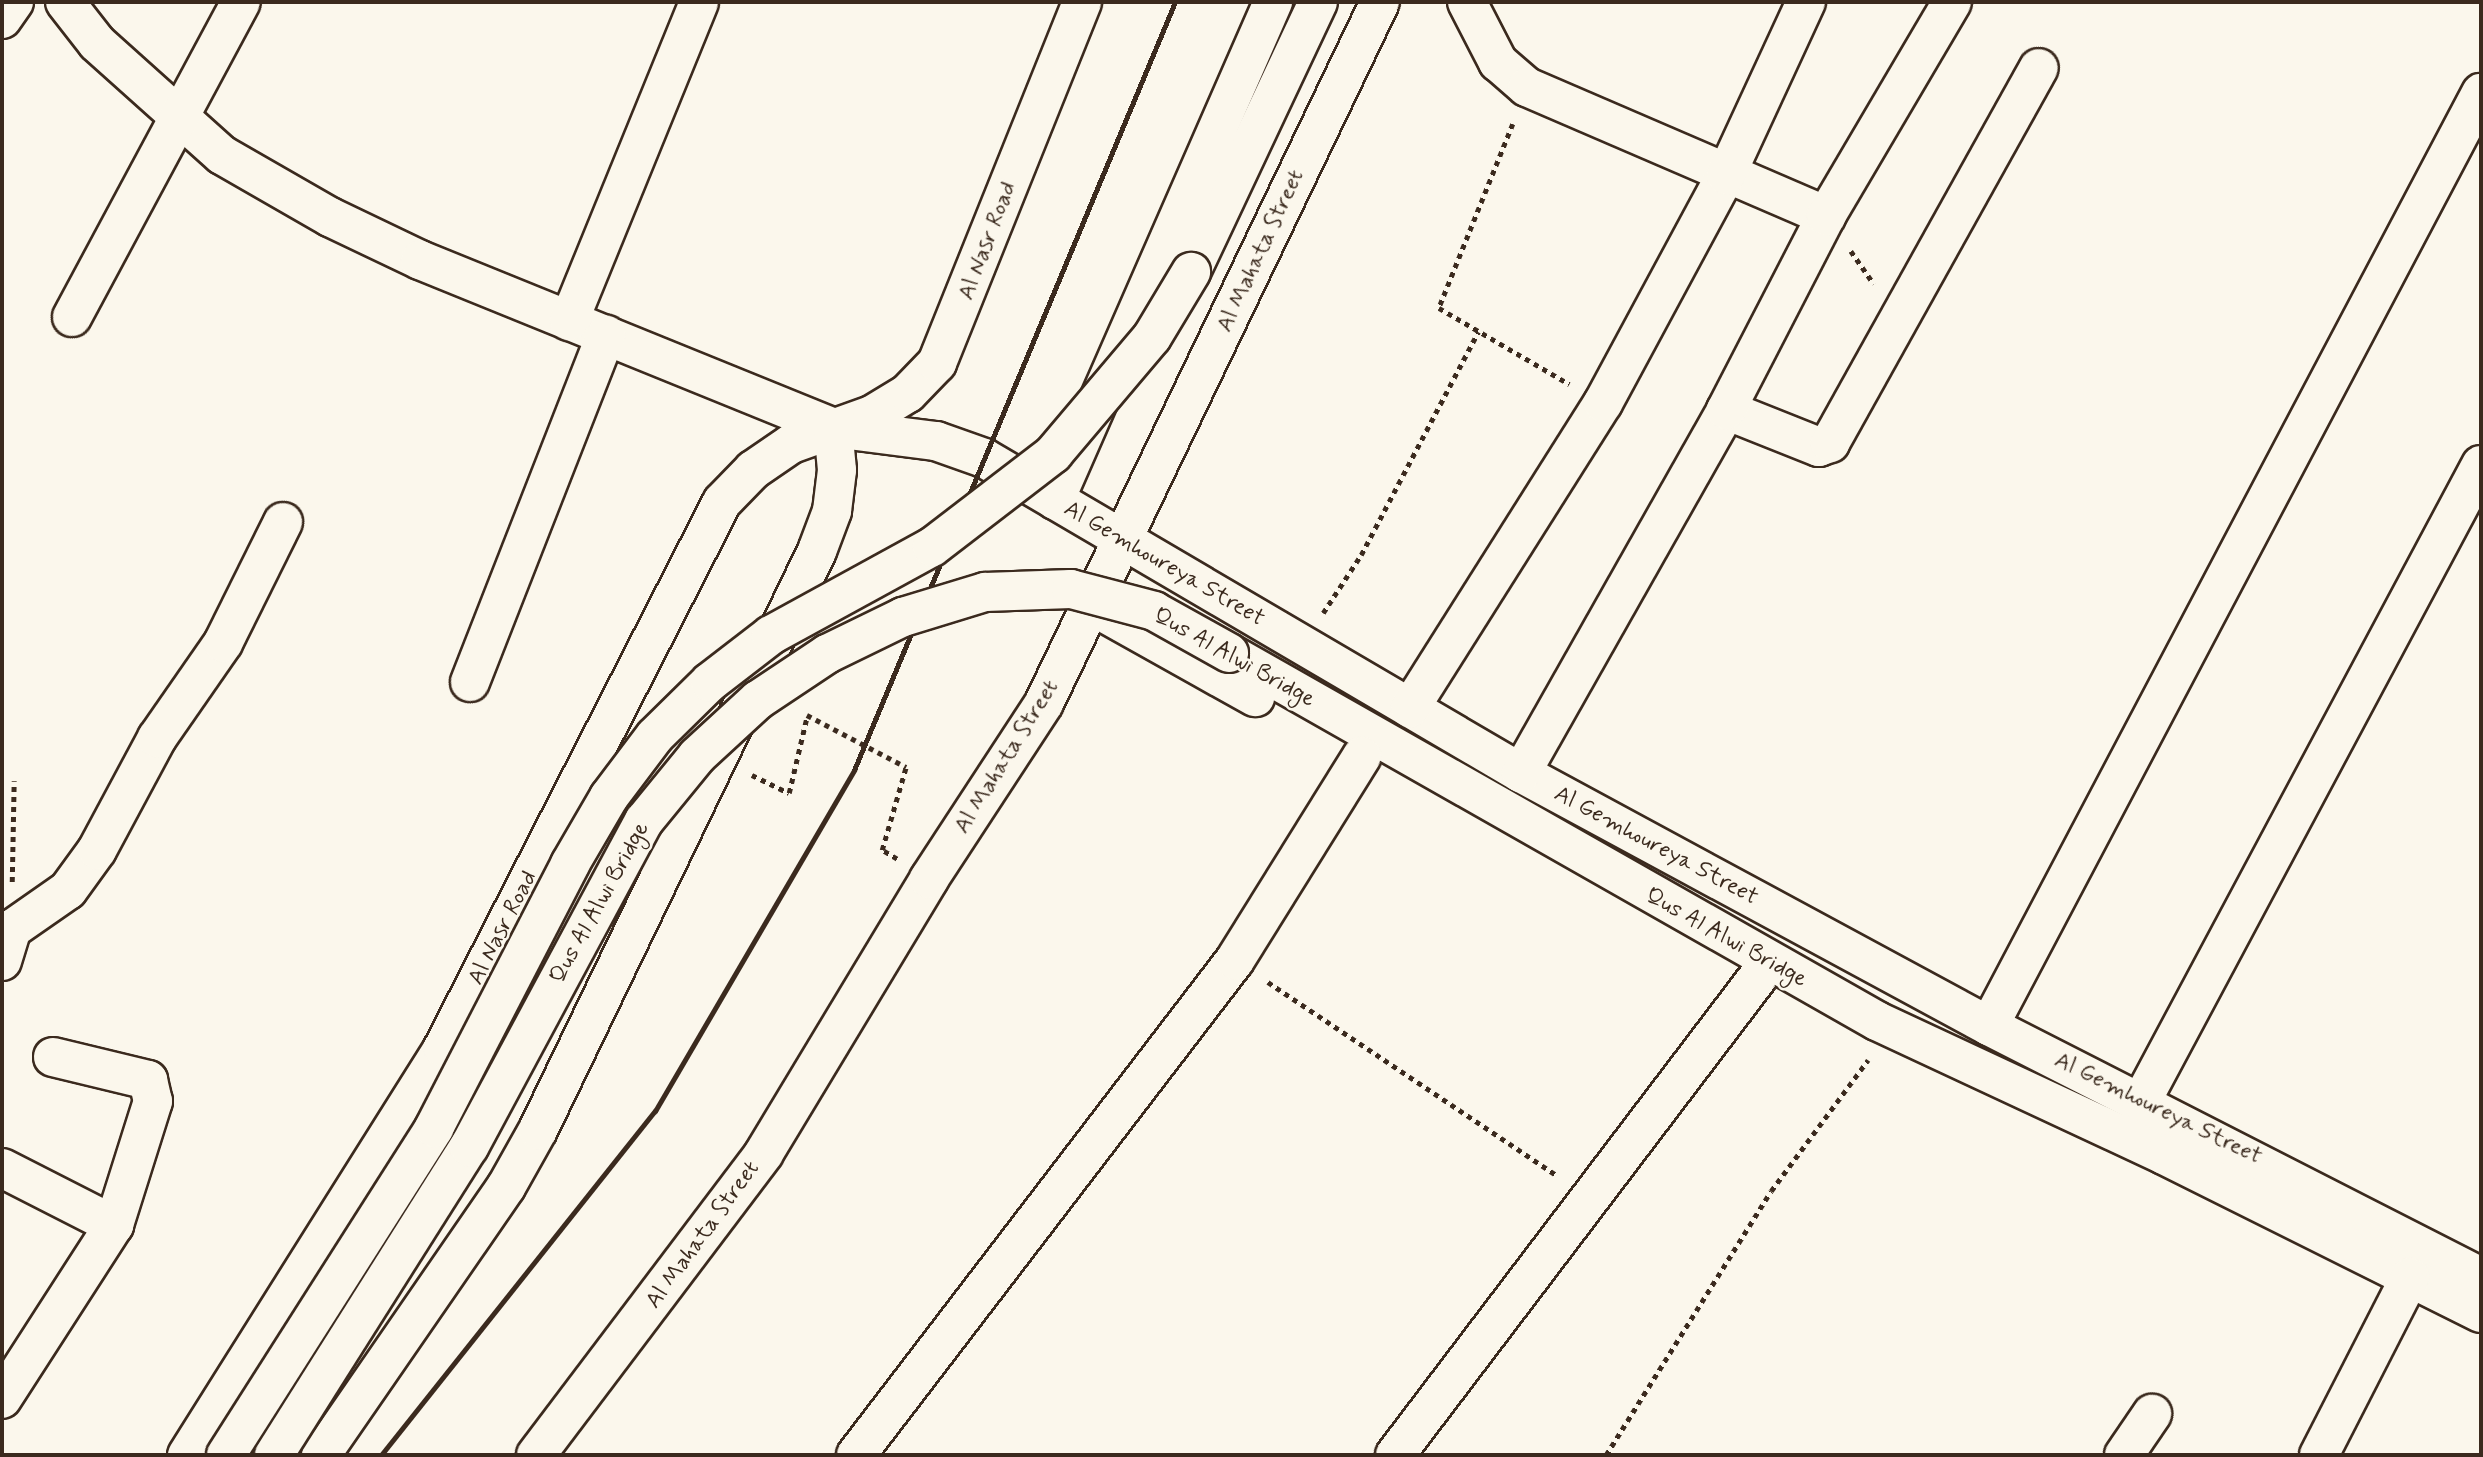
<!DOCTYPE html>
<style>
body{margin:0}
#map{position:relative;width:2483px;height:1457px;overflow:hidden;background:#fbf7ec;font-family:Mynerve,sans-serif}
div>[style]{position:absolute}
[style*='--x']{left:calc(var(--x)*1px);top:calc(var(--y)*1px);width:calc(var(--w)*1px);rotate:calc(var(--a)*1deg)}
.path>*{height:4.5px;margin-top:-2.25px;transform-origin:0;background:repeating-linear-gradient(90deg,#3b2a1e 0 5px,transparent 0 10px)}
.roads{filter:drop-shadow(2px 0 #3b2a1e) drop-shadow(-2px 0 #3b2a1e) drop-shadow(0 2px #3b2a1e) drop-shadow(0 -2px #3b2a1e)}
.minor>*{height:38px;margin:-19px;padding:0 19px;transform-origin:19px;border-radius:19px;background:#fbf7ec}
.rail>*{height:5px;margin:-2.5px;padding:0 2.5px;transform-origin:2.5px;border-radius:2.5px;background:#3b2a1e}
.path-bridge>*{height:4.5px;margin-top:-2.25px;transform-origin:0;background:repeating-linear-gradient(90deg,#3b2a1e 0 5px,transparent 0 10px)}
.bridges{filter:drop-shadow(2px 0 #3b2a1e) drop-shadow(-2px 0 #3b2a1e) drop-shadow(0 2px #3b2a1e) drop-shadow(0 -2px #3b2a1e)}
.minor-bridge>*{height:38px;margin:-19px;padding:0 19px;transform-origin:19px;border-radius:19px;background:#fbf7ec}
span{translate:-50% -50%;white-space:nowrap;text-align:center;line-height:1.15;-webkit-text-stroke:5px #fbf7ec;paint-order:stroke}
.street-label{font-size:23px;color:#3b2a1e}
.frame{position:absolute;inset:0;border:4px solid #3b2a1e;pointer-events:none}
</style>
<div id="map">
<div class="path">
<div style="--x:1513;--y:124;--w:198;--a:111.9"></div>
<div style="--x:1439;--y:308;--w:151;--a:30.3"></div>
<div style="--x:1851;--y:251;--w:40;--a:55.1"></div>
<div style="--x:1323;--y:613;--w:69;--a:-56.8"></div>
<div style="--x:1361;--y:555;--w:252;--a:-62.3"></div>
<div style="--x:752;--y:775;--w:41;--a:25.9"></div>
<div style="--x:789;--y:793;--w:79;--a:-76.8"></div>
<div style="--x:897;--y:859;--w:17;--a:-149"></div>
<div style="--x:882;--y:850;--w:86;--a:-73.9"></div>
<div style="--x:12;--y:882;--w:101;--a:-88.9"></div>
<div style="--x:1268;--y:982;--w:349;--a:33.8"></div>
<div style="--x:1606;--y:1455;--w:311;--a:-58"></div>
<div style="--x:1771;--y:1191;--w:163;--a:-53.5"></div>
</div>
<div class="roads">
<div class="minor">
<div style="--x:65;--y:2;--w:52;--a:52"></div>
<div style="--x:97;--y:43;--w:168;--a:41.9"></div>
<div style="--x:222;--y:155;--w:125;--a:29.9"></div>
<div style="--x:330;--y:217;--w:100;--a:25.5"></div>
<div style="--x:420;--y:260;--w:446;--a:22.1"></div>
<div style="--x:833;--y:428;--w:104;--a:7.2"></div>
<div style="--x:936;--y:441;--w:51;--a:19.5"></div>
<div style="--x:984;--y:458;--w:623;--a:30.4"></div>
<div style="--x:1521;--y:773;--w:532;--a:28.4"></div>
<div style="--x:1989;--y:1026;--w:552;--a:27.03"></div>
<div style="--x:1467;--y:2;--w:68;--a:62.7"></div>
<div style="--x:1498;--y:62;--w:38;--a:41"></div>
<div style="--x:1527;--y:87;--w:326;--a:23.3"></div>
<div style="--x:2;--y:19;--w:21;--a:-55"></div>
<div style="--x:1191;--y:272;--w:298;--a:-64.8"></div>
<div style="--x:72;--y:317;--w:357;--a:-61.8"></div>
<div style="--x:569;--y:321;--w:344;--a:-67.8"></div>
<div style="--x:1726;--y:410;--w:100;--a:21.7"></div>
<div style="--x:1819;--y:447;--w:12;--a:-20"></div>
<div style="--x:1830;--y:443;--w:429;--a:-60.9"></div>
<div style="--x:1055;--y:500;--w:544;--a:-66.36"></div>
<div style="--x:1092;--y:606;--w:187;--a:29.2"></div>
<div style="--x:1229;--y:653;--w:745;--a:29.59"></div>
<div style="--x:1877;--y:1021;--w:317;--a:25"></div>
<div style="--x:2164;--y:1155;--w:354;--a:26.5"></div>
<div style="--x:470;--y:682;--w:373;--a:-68.6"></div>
<div style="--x:1410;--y:708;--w:361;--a:-57.7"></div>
<div style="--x:1603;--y:403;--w:259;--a:-61.7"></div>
<div style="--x:1726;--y:175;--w:191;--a:-65.2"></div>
<div style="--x:1521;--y:773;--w:417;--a:-60.5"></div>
<div style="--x:1726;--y:410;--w:218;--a:-62.7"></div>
<div style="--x:1826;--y:216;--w:248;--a:-59.5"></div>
<div style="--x:2;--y:961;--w:34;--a:-73"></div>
<div style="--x:12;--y:929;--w:68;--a:-34.9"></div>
<div style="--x:68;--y:890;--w:49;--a:-54.1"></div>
<div style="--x:97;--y:850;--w:127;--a:-61.8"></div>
<div style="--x:157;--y:738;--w:116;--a:-55.2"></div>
<div style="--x:223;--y:643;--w:135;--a:-63.6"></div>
<div style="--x:1989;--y:1026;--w:1055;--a:-62.2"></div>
<div style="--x:53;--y:1057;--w:98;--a:13.6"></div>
<div style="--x:148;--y:1080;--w:22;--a:77"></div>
<div style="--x:153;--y:1101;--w:130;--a:107.5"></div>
<div style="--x:2141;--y:1102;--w:722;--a:-61.91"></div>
<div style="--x:2;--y:1168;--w:126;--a:27"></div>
<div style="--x:114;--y:1225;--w:207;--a:122.8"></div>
<div style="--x:187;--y:1455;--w:481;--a:-57.8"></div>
<div style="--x:443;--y:1048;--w:613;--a:-62.93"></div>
<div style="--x:722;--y:502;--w:45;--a:-45.9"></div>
<div style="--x:753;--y:470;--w:46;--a:-34.4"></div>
<div style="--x:791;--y:444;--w:86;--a:-19.7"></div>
<div style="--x:872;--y:415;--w:42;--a:-31.4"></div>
<div style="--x:908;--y:393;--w:42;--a:-46"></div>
<div style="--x:937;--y:363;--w:389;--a:-68.1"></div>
<div style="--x:321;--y:1455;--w:326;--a:-55.4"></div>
<div style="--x:506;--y:1187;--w:65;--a:-60.7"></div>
<div style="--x:538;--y:1130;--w:643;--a:-64.27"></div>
<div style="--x:817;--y:551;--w:43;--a:-69.4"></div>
<div style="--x:832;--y:511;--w:41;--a:-83"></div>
<div style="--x:837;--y:470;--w:42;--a:-95.4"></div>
<div style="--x:536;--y:1455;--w:378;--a:-52.9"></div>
<div style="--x:764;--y:1153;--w:320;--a:-58.9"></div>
<div style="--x:929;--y:879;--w:210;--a:-56.8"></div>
<div style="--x:1044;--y:703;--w:777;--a:-64.39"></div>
<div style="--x:856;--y:1455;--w:623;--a:-52.56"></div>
<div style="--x:1235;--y:960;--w:240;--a:-58.1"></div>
<div style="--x:1395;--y:1455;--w:600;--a:-52.79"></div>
<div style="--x:2124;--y:1455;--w:50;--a:-55.7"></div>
<div style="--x:2319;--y:1455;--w:200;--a:-62.9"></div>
</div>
</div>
<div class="rail">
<div style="--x:381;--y:1455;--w:440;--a:-51.5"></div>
<div style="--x:655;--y:1111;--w:395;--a:-59.7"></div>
<div style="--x:854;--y:770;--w:832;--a:-67.32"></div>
</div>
<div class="path-bridge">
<div style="--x:807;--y:715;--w:112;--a:27.7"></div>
</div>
<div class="bridges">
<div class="minor-bridge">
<div style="--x:226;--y:1455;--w:388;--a:-57.5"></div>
<div style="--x:434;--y:1128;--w:297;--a:-62.7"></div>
<div style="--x:570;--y:864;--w:78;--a:-59.8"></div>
<div style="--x:609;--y:797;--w:76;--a:-53"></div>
<div style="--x:655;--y:736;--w:77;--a:-44.5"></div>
<div style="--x:710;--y:682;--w:77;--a:-37.6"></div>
<div style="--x:771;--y:635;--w:183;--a:-28.7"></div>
<div style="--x:932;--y:547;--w:153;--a:-37.5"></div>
<div style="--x:1053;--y:454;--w:153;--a:-49.8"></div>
<div style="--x:1152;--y:337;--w:76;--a:-59"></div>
<div style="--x:274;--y:1455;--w:365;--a:-57.7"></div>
<div style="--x:469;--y:1147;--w:370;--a:-61.8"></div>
<div style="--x:644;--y:821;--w:84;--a:-50.8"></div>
<div style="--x:697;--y:756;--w:83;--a:-42.6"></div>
<div style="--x:758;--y:700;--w:83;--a:-33.7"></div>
<div style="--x:827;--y:654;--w:85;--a:-26"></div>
<div style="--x:903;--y:617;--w:86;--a:-17"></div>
<div style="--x:985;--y:592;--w:86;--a:-2"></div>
<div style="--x:1071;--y:589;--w:86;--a:14.8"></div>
<div style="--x:1154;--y:611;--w:86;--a:29.2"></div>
</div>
</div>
<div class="street-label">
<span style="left:988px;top:241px;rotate:-69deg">Al Nasr Road</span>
<span style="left:1261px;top:251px;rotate:-65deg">Al Mahata Street</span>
<span style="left:1164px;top:564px;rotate:30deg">Al Gemhoureya Street</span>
<span style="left:1234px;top:658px;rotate:29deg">Qus Al Alwi Bridge</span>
<span style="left:1007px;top:757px;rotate:-58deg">Al Mahata Street</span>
<span style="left:1656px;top:846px;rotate:28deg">Al Gemhoureya Street</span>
<span style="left:600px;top:903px;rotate:-61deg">Qus Al Alwi Bridge</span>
<span style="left:503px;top:928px;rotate:-63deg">Al Nasr Road</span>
<span style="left:1726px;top:938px;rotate:29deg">Qus Al Alwi Bridge</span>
<span style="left:2158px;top:1109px;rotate:26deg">Al Gemhoureya Street</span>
<span style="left:703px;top:1235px;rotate:-54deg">Al Mahata Street</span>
</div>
<div class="frame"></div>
</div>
